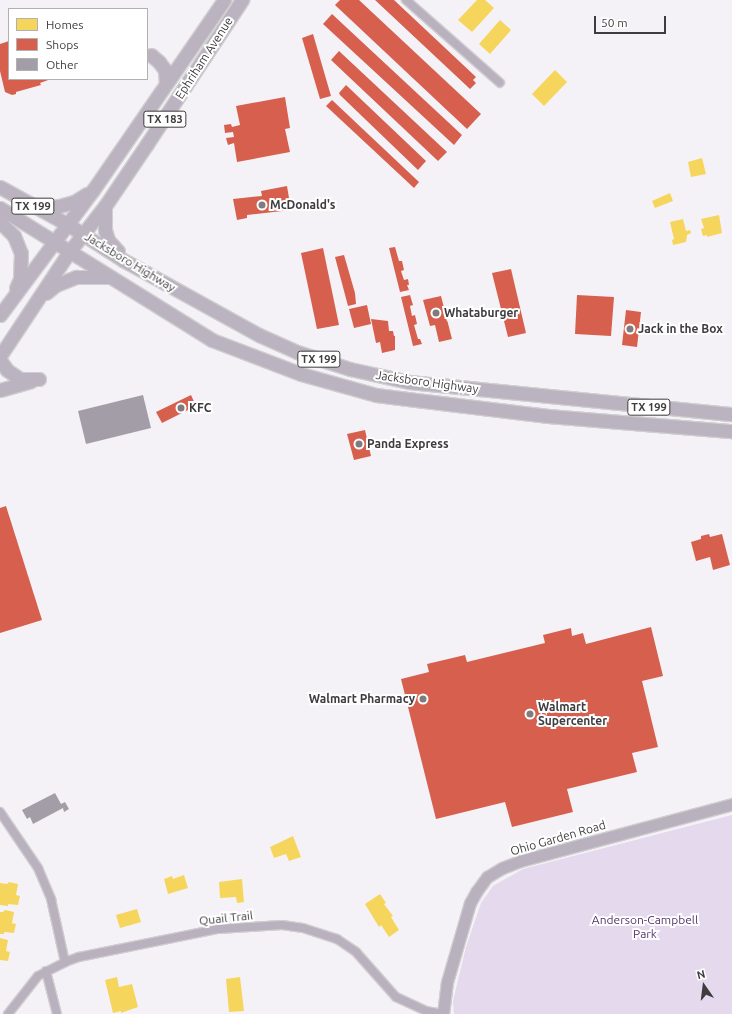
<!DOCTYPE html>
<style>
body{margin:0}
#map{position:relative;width:732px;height:1014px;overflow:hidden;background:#f5f2f7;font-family:Ubuntu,sans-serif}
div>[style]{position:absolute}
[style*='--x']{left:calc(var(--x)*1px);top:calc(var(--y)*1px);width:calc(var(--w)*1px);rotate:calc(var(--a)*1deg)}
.green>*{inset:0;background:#e5d9ee}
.homes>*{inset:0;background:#f6d55c}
.shops>*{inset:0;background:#d6604d}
.building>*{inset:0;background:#a39da7}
.roads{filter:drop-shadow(1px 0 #d0ced1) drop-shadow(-1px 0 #d0ced1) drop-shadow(0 1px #d0ced1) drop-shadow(0 -1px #d0ced1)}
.street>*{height:8px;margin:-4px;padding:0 4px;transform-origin:4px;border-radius:4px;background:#b9b2be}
.secondary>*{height:11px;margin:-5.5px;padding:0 5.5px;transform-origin:5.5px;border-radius:5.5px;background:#b9b1bd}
.primary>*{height:13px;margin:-6.5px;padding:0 6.5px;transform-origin:6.5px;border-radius:6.5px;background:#bbb4c0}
.dots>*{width:11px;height:11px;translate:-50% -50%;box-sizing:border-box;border:2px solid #fff;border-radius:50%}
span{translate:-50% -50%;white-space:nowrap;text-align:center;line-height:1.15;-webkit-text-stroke:4px #fff;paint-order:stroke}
.shield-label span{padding:1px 3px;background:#fff;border:1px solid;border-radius:3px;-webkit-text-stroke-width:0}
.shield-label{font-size:11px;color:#3e3c3f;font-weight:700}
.street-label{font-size:12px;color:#3e3c3f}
.poi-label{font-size:12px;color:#3e3c3f;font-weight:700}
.left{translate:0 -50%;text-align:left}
.right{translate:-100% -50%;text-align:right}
.park-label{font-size:12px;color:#56346c}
.legend{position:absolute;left:8px;top:8px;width:140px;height:72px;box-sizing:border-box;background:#fff;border:1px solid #b2b1b2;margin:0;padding:5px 7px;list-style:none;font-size:12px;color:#3e3c3f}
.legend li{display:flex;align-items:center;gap:8px;height:20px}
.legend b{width:20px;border:1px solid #b2b1b2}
.north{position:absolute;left:684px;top:966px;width:40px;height:40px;-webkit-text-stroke:3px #fff;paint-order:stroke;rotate:346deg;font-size:11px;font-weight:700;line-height:16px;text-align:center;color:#3e3c3f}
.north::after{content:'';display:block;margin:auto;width:14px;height:18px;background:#3e3c3f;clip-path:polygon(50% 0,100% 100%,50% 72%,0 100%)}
.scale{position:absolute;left:594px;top:16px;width:72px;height:18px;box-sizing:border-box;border:2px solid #3e3c3f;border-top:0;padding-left:5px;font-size:12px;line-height:14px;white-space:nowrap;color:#3e3c3f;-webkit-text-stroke:3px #fff;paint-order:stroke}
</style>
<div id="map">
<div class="green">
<div style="clip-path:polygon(732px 815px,732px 1014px,454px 1014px,453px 1001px,466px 947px,481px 903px,493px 886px,523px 869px)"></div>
</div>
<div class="homes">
<div style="clip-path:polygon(477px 0,485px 0,494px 8px,472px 32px,458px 20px)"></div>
<div style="clip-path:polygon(500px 20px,511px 30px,490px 54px,479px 44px)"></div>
<div style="clip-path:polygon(555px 70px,567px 82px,544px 106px,532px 94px)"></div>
<div style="clip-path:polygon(702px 158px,706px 174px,691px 177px,688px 162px)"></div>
<div style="clip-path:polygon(670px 193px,673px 201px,655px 208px,652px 201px)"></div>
<div style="clip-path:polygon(719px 215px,722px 233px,707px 237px,707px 235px,703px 236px,701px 229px,704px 228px,701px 219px)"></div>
<div style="clip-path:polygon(683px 219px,686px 231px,690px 230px,691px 233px,687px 235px,686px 242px,673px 245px,672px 240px,674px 239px,670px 222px)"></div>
<div style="clip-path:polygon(293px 836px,301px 857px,289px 861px,286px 854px,274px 858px,270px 847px)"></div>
<div style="clip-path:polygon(184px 875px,188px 888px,168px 894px,164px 879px,172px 876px,173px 879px)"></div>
<div style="clip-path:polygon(242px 879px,244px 902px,237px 903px,236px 897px,220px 898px,219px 882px)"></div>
<div style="clip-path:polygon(9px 882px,18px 884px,16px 895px,20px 896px,18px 905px,8px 904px,8px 906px,0 905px,0 883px,7px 884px)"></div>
<div style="clip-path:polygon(380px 894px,386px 903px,384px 904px,393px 916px,391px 917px,399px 930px,389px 937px,381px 925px,379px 927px,365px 904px)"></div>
<div style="clip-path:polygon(137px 909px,141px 922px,120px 928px,116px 915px)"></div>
<div style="clip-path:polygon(5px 910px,14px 912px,12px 923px,16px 924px,14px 933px,4px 932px,4px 934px,0 934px,0 912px,3px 912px)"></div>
<div style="clip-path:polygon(0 938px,8px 940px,6px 951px,10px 952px,8px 961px,0 960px)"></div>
<div style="clip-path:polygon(117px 977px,119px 987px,132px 984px,138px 1007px,121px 1013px,121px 1011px,113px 1013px,105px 980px)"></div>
<div style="clip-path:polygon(240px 977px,244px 1011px,229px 1012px,226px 979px)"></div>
</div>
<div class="shops">
<div style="clip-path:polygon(340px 0,359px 0,481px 114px,467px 129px,335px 5px)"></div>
<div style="clip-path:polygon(375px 0,394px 0,476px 77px,473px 80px,476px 83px,470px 89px)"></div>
<div style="clip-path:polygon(332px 14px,462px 135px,454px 145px,323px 24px)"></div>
<div style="clip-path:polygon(313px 34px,331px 96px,320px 99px,302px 38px)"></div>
<div style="clip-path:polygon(9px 41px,9px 79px,51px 79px,40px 83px,41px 85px,16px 92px,16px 94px,12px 95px,5px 92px,0 71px,0 44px)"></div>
<div style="clip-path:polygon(339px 51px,447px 152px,438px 161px,331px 60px)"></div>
<div style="clip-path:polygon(346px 85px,426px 161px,418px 170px,340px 95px,339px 93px)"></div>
<div style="clip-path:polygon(285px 97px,290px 128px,285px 129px,290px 152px,237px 162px,234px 143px,228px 145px,226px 138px,234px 137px,233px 132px,225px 133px,224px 125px,231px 124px,232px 127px,240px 125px,236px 106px)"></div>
<div style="clip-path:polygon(332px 100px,419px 182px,414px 188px,326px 106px)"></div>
<div style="clip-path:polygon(287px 186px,291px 210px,247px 215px,247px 218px,237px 220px,233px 199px,262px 196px,261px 191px)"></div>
<div style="clip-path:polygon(395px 247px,399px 261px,402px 261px,404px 270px,401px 271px,404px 280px,408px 279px,409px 285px,407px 285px,409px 290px,400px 292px,389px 248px)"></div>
<div style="clip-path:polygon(323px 248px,339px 325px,317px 329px,301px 253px)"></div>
<div style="clip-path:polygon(344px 255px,355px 293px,356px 304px,348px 306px,335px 257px)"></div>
<div style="clip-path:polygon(511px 269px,526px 333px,508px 337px,492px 273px)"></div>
<div style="clip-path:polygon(410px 295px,413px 305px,410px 306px,412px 316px,415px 315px,417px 324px,414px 325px,418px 339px,420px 339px,422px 344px,413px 346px,401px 297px)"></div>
<div style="clip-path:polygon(577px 295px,614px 297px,611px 336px,575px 334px)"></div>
<div style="clip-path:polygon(441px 296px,452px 339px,439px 342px,435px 325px,430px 326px,423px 300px)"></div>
<div style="clip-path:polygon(367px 305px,371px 324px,354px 328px,349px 309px)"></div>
<div style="clip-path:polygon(626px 310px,641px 312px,637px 347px,622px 345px)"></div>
<div style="clip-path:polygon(371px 319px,388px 321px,389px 331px,393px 331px,394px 336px,395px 336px,395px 350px,382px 353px,380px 342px,376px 343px)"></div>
<div style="clip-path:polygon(191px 395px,196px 406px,162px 423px,156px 412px)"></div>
<div style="clip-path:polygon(365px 430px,371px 456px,354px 460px,347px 434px)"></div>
<div style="clip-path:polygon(6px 506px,42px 620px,0 633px,0 508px)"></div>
<div style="clip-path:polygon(709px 534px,710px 537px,722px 534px,730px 565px,713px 570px,710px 557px,696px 561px,691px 542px,701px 539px,701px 536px)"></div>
<div style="clip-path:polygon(651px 627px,663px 676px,642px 681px,658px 747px,632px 753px,637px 772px,567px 789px,573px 812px,512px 827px,505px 802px,436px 819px,401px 679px,429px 672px,427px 664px,465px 655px,467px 662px,545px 643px,543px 635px,571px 628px,572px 636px,583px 633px,586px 644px)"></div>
</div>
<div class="building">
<div style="clip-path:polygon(143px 395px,151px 428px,86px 444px,78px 411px)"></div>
<div style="clip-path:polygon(55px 793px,61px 804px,65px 802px,69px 809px,64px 812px,63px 808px,33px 824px,30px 817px,27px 819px,22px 810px)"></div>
</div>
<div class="roads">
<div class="street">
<div style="--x:406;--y:0;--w:125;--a:41.4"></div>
<div style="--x:0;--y:812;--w:68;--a:55.8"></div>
<div style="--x:38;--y:868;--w:34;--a:67"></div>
<div style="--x:51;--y:899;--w:65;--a:77.5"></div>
<div style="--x:46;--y:971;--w:44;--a:75.7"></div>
<div style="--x:8;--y:1014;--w:48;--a:-51.7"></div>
<div style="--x:38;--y:976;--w:30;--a:-27"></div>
<div style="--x:65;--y:962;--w:15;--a:-20"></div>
<div style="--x:79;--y:957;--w:142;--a:-11.4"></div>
<div style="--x:218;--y:929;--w:64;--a:-3.6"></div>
<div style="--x:282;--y:925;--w:21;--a:8"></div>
<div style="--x:303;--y:928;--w:36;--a:18"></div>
<div style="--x:337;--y:939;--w:23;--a:34"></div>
<div style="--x:356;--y:952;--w:60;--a:48.4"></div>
<div style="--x:396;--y:997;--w:33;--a:25"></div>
<div style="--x:426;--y:1011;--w:17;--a:10"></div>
</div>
<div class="secondary">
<div style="--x:443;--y:1014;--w:32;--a:-83"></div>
<div style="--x:447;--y:982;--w:82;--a:-73.8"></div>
<div style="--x:470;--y:903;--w:13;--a:-61"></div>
<div style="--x:476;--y:892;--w:19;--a:-54"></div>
<div style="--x:487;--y:877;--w:17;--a:-31"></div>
<div style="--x:502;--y:868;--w:19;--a:-21"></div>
<div style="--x:520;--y:861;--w:220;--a:-15"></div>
</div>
<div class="primary">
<div style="--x:151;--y:55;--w:11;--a:41"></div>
<div style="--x:159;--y:62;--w:10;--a:53"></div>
<div style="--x:165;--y:70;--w:13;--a:86"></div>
<div style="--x:0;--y:187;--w:77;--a:28.9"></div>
<div style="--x:67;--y:224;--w:67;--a:32.7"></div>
<div style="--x:123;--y:260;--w:155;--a:28.9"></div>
<div style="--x:259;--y:335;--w:42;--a:24.1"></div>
<div style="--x:297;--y:352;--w:56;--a:17.8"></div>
<div style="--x:350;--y:369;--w:60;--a:12.4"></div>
<div style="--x:409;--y:382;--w:325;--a:5.7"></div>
<div style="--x:105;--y:206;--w:24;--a:90"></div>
<div style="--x:105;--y:230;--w:10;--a:73"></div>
<div style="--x:108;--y:240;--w:15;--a:48"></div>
<div style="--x:35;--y:207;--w:24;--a:-2"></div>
<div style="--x:59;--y:206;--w:16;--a:-15"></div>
<div style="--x:74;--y:202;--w:15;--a:-32"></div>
<div style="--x:0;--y:208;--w:250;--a:31.9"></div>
<div style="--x:212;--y:340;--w:95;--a:20.9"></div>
<div style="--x:301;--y:374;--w:78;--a:15.6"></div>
<div style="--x:376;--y:395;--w:40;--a:7.1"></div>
<div style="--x:416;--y:400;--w:133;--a:6.9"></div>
<div style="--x:548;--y:416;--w:185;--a:4.7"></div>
<div style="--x:0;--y:222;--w:20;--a:45"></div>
<div style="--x:14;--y:236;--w:18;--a:68"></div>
<div style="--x:21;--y:253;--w:26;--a:92"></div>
<div style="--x:20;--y:279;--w:10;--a:114"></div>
<div style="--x:46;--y:293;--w:13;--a:-39"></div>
<div style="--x:56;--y:285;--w:22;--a:-22"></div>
<div style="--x:76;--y:277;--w:32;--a:0"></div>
<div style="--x:0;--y:315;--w:156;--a:-53.4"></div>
<div style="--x:93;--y:190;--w:231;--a:-55.4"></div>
<div style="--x:0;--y:356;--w:125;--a:-56.4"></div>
<div style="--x:69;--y:252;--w:58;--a:-52"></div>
<div style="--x:105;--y:206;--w:75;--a:-55.9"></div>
<div style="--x:147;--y:144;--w:173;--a:-56.6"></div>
<div style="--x:0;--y:360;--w:12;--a:55"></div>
<div style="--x:7;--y:370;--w:16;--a:35"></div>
<div style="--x:20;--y:379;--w:19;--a:0"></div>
<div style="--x:0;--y:390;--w:32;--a:-16"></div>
</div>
</div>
<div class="dots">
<div style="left:262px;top:205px;background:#7e7c7f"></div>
<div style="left:436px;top:313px;background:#7e7c7f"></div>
<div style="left:630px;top:329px;background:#7e7c7f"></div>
<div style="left:181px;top:408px;background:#7e7c7f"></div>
<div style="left:359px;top:444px;background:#7e7c7f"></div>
<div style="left:423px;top:699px;background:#7e7c7f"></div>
<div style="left:530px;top:714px;background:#7e7c7f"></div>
</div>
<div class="shield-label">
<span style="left:165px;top:119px">TX 183</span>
<span style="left:33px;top:206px">TX 199</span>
<span style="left:319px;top:359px">TX 199</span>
<span style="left:649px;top:407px">TX 199</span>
</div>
<div class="street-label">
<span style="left:204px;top:58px;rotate:-57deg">Ephriham Avenue</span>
<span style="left:130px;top:262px;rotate:31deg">Jacksboro Highway</span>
<span style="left:427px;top:382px;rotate:8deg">Jacksboro Highway</span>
<span style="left:558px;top:838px;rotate:-16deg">Ohio Garden Road</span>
<span style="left:226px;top:918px;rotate:-6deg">Quail Trail</span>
</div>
<div class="poi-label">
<span class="left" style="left:270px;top:205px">McDonald's</span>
<span class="left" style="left:444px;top:313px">Whataburger</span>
<span class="left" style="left:638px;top:329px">Jack in the Box</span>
<span class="left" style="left:189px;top:408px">KFC</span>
<span class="left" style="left:367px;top:444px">Panda Express</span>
<span class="right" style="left:415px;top:699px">Walmart Pharmacy</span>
<span class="left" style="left:538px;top:714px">Walmart<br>Supercenter</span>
</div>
<div class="park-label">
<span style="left:645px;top:927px">Anderson-Campbell<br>Park</span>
</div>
<ul class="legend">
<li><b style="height:11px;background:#f6d55c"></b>Homes</li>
<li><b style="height:11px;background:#d6604d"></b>Shops</li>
<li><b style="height:11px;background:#a39da7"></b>Other</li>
</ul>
<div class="north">N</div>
<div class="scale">50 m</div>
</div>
